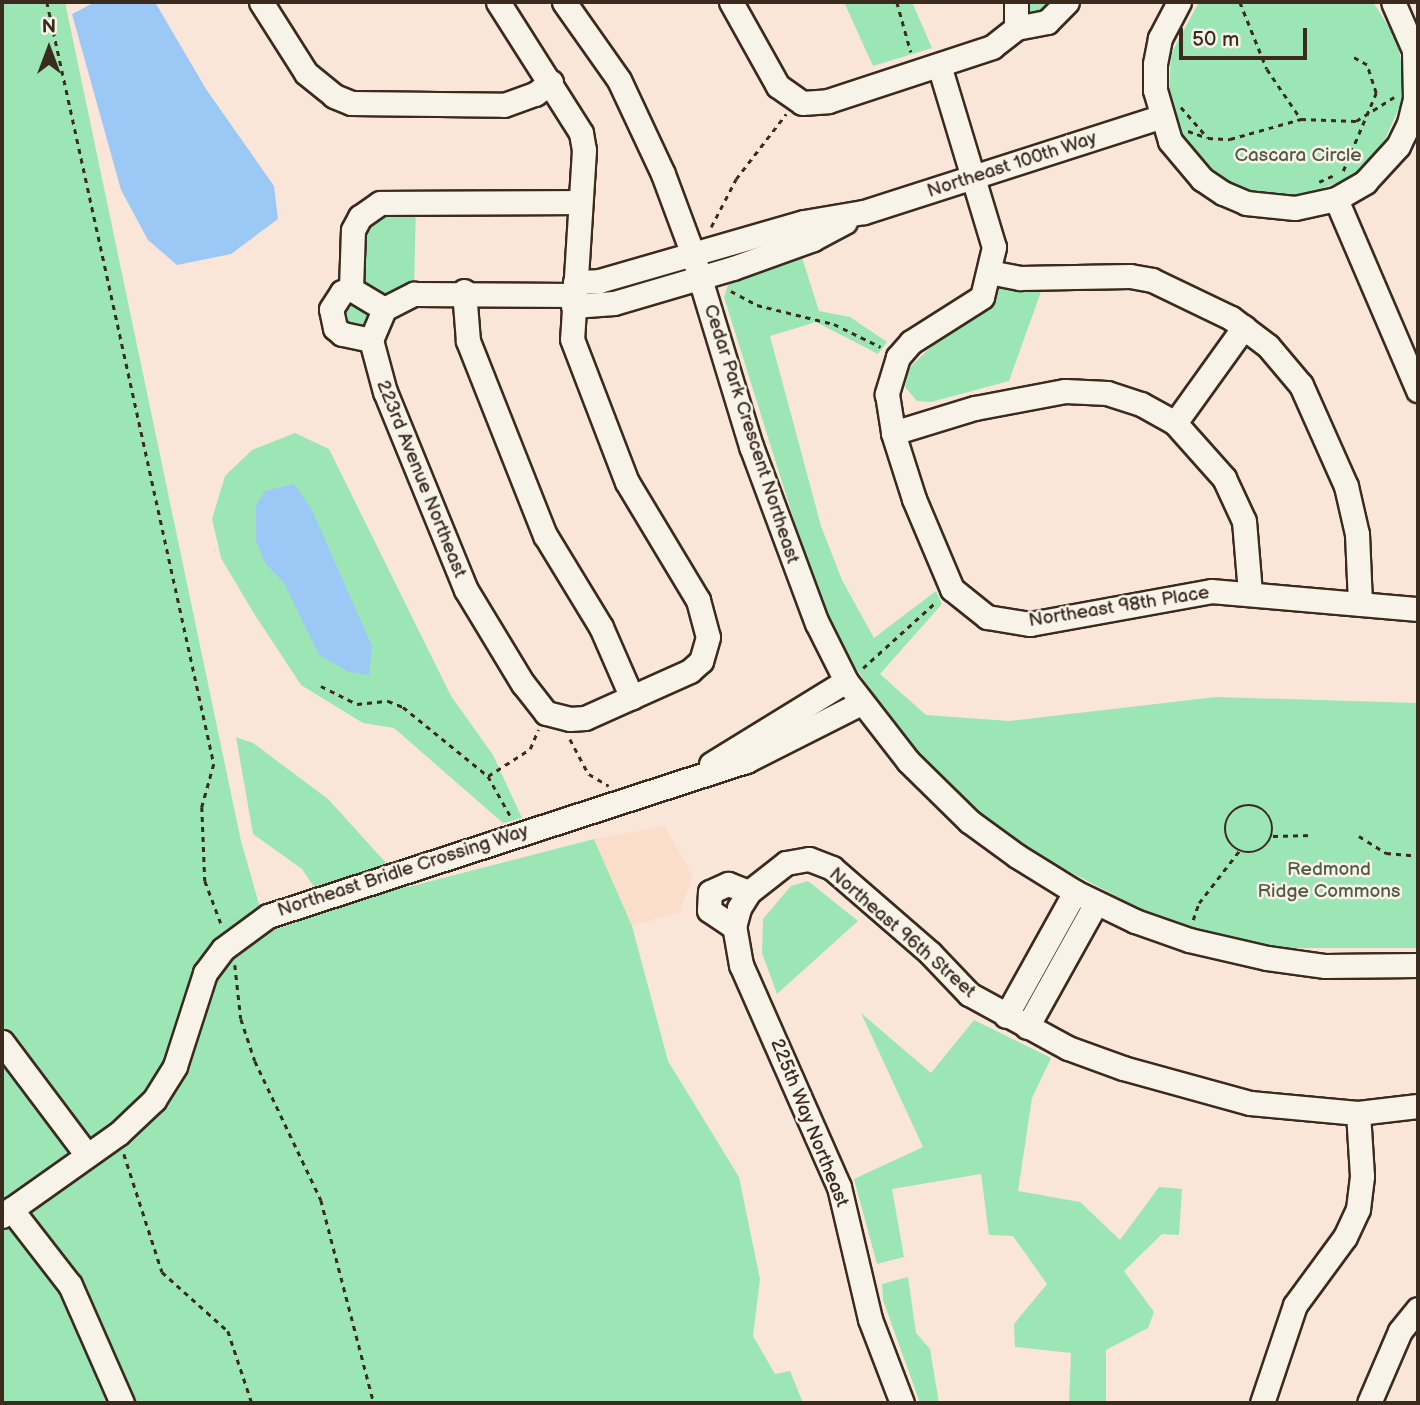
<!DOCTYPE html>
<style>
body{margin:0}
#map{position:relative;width:1420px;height:1405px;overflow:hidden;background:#f9e6d8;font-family:"Balsamiq Sans",sans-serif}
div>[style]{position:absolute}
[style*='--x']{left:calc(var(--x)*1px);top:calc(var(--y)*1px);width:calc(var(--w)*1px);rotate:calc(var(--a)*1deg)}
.built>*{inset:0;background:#fbddcc}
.green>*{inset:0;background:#9ce6b5}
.water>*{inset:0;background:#9cc8f6}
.path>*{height:2.5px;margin-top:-1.25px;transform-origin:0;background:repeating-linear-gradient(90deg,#3b2a1e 0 5px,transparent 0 10px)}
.path>.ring{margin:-1.25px;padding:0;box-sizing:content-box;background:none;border:2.5px solid #3b2a1e;border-radius:50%}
.roads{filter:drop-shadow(2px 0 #3b2a1e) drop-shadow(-2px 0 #3b2a1e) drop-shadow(0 2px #3b2a1e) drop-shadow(0 -2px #3b2a1e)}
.minor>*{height:23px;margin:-11.5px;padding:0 11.5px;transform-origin:11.5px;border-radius:11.5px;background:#f7f3e8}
span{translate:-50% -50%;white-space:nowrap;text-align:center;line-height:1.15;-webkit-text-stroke:5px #f7f3e8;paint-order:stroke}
.park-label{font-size:19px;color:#535944}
.street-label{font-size:19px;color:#3b2a1e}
.frame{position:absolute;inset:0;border:4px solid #3b2a1e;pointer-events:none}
.north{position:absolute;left:14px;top:14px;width:70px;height:70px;-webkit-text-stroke:5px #f7f3e8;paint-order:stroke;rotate:0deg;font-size:19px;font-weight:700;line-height:28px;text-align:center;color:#3b2a1e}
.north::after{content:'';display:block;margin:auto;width:24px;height:32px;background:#3b2a1e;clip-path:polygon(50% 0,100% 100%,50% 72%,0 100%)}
.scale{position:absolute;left:1179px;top:28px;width:128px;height:32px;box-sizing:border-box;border:4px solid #3b2a1e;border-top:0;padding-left:9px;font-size:21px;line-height:24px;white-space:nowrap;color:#3b2a1e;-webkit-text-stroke:5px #f7f3e8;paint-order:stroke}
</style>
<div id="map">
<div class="built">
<div style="clip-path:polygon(665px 826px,693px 877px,679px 912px,632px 926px,594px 839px)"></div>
</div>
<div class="green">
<div style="clip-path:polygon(2px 2px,65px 2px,241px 841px,267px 932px,330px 911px,302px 869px,253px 834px,236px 737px,253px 743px,328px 799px,408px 887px,594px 839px,632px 926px,668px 1061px,739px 1177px,760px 1279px,753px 1336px,775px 1374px,790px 1371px,803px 1403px,2px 1403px)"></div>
<div style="clip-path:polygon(844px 2px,912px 2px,932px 48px,873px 66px)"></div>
<div style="clip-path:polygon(1016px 2px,1067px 2px,1057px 15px,1018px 15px)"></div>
<div style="clip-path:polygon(1199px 2px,1373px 2px,1396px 38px,1403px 68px,1402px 101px,1380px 151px,1349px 179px,1293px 198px,1250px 193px,1219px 177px,1182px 135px,1169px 94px,1171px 54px)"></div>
<div style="clip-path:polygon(416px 200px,414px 294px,373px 331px,342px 334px,335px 299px,360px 217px)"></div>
<div style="clip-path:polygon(799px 248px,819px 311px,850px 317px,887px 342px,878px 354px,816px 322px,770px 336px,821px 526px,842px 580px,874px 638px,936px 591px,942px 604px,880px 674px,926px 715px,1009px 721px,1216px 697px,1418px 703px,1418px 948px,1289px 948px,1229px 938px,1150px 914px,1038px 855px,974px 807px,900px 732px,848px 657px,820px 603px,724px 297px,731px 276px)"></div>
<div style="clip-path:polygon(1002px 282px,1043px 286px,1009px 381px,931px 402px,917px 401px,905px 387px,910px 367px,932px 346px,981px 315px)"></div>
<div style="clip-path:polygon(295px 433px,329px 449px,451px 696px,493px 755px,522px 818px,503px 823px,394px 728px,363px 723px,301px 685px,253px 612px,221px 558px,212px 519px,225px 476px,252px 450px)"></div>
<div style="clip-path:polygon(808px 881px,858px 921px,777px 994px,762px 953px,763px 919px,791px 886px)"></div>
<div style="clip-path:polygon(861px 1013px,931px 1073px,974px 1020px,1051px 1058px,1032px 1098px,1018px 1191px,1080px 1202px,1120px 1240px,1159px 1187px,1182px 1189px,1179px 1235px,1162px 1234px,1124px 1271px,1154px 1312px,1148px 1328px,1106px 1350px,1106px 1403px,1069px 1403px,1071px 1353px,1015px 1347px,1014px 1324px,1047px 1284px,1013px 1236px,989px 1235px,981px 1174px,892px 1189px,904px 1257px,877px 1264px,854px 1179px,923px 1147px)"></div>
<div style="clip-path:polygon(908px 1277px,916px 1333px,930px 1349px,939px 1403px,920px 1403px,883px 1300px,882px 1284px)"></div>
</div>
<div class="water">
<div style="clip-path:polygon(95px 2px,155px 2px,206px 89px,274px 186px,278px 219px,231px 254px,177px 265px,148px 240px,121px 190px,72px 14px)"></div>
<div style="clip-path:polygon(294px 484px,312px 510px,372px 646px,369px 675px,349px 672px,319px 655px,284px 583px,265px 563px,256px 541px,256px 505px,265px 491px)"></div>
</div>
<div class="path">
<div style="--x:47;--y:2;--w:780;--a:77.64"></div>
<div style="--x:214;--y:764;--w:45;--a:105.6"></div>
<div style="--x:202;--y:807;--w:74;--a:87.7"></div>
<div style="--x:205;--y:881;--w:48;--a:69.3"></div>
<div style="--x:897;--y:2;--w:52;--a:74.4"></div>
<div style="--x:1240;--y:2;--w:72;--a:68.1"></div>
<div style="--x:1267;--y:69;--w:60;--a:55.8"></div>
<div style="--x:1181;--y:107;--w:41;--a:48.9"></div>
<div style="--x:1208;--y:138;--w:22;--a:3"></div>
<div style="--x:1230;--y:139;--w:74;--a:-15.7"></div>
<div style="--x:1301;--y:119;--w:55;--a:2.1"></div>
<div style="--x:1356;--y:121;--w:45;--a:-32.3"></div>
<div style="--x:1188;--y:131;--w:18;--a:19"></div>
<div style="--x:1343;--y:171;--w:85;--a:-67.1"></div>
<div style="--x:1376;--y:93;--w:29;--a:-108"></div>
<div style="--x:1367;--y:65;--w:18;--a:-151"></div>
<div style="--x:1319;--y:182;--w:17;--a:-25"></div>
<div style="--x:711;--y:227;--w:54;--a:-62.5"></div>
<div style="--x:736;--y:179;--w:82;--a:-52.4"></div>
<div style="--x:731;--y:291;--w:30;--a:28"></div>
<div style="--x:757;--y:305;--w:79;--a:13.9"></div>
<div style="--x:834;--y:324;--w:52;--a:26.1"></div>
<div style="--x:863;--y:668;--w:98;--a:-42.1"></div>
<div style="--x:321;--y:686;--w:40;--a:26.6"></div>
<div style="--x:357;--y:704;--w:31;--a:-6"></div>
<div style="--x:388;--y:701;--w:16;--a:22"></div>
<div style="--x:403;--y:707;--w:109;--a:39.1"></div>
<div style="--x:488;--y:776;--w:47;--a:60.7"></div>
<div style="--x:570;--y:739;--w:40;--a:62"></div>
<div style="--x:589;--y:774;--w:23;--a:31"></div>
<div style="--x:488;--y:776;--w:50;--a:-32.7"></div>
<div style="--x:530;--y:749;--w:21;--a:-67"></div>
<div class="ring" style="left:1225px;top:805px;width:45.5px;height:45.5px"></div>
<div style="--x:1273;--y:836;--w:40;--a:-1.4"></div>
<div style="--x:1359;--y:836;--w:32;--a:32"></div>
<div style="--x:1386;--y:853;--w:32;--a:5"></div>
<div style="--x:1193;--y:920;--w:18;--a:-71"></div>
<div style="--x:1199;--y:903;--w:66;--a:-52.4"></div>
<div style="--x:235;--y:965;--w:54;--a:83.7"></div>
<div style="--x:241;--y:1019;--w:44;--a:71.6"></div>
<div style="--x:255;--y:1061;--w:154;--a:64.6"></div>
<div style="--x:321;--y:1200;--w:210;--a:75.4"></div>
<div style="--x:124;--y:1154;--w:124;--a:72.1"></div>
<div style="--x:162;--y:1272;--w:89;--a:41.8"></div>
<div style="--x:228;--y:1331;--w:76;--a:71.6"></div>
</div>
<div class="roads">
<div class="minor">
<div style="--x:261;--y:2;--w:84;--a:57.6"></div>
<div style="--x:306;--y:73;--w:36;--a:39"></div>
<div style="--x:334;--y:96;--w:18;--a:22"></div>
<div style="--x:351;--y:103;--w:153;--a:0.7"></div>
<div style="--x:504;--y:105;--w:33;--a:-20"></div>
<div style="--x:535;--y:94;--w:20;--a:-37"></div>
<div style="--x:498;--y:2;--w:155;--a:57.6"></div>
<div style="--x:581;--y:133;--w:17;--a:80"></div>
<div style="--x:584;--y:150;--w:189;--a:93.6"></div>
<div style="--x:572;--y:339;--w:153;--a:69"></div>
<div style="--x:627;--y:482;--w:138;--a:59"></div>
<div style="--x:698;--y:600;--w:38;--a:75"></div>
<div style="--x:708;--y:637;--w:25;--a:106"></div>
<div style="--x:701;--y:661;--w:15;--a:138"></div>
<div style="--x:690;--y:671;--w:115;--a:155.9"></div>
<div style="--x:585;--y:718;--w:15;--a:176"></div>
<div style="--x:570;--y:719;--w:25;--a:-166"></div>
<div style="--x:546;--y:713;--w:37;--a:-128"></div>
<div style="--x:523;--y:684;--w:110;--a:-121.2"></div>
<div style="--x:466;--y:590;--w:214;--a:-112.2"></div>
<div style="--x:385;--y:392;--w:54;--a:-105.1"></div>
<div style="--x:371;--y:340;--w:34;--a:-67"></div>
<div style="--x:384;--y:309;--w:34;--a:-27"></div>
<div style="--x:414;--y:294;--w:160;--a:0.4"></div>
<div style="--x:564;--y:2;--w:95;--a:54.8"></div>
<div style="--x:619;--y:80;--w:104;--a:64.9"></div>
<div style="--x:663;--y:174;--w:83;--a:69.6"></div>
<div style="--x:692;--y:252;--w:203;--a:73.1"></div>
<div style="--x:751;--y:446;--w:189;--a:69.6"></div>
<div style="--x:817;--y:623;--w:65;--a:63.4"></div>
<div style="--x:846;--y:681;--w:101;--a:52.2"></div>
<div style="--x:908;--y:761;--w:86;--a:44.5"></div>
<div style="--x:969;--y:821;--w:59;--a:36.1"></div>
<div style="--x:1017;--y:856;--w:68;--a:31.8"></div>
<div style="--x:1075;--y:892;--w:67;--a:25.8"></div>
<div style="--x:1135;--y:921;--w:57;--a:19.4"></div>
<div style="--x:1189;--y:940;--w:80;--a:13"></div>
<div style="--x:1267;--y:958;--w:59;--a:7.9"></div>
<div style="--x:1325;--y:966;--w:93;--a:-0.6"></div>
<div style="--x:731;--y:2;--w:96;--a:60.8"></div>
<div style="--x:778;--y:86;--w:29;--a:35"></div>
<div style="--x:802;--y:103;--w:26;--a:-4"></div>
<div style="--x:828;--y:101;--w:173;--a:-18.2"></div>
<div style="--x:992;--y:47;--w:31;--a:-38"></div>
<div style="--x:1179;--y:2;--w:41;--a:117.8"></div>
<div style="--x:1160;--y:38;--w:26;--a:101"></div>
<div style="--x:1155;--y:64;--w:26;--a:90"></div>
<div style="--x:1155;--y:90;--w:53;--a:73.6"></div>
<div style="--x:1170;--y:141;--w:50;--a:49.9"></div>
<div style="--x:1202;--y:179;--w:25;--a:34"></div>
<div style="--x:1223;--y:193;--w:25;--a:23"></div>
<div style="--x:1246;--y:203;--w:49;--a:5.8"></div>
<div style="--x:1295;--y:208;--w:42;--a:-12.4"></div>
<div style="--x:1336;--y:199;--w:34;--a:-30"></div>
<div style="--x:1365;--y:182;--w:49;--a:-47.5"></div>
<div style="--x:1398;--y:146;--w:25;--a:-64"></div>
<div style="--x:1409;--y:123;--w:25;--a:-76"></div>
<div style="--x:1415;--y:99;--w:49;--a:-91.2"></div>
<div style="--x:1414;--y:50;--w:52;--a:-113.6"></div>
<div style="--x:1016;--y:28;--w:32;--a:-11"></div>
<div style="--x:1047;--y:22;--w:28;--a:-45"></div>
<div style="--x:1016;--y:28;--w:26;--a:-90"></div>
<div style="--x:939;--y:65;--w:190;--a:73.2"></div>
<div style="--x:994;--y:247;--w:51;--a:103.5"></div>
<div style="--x:982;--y:297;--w:84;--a:147.6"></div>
<div style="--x:911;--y:342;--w:20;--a:131"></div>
<div style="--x:898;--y:357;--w:39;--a:107"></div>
<div style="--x:887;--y:394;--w:39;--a:81"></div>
<div style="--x:893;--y:433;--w:69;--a:72.3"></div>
<div style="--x:914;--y:499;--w:98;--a:67.1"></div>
<div style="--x:952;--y:589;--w:45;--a:38.7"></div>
<div style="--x:987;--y:617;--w:44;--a:9.2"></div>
<div style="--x:1030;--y:624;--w:184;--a:-10.3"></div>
<div style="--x:1211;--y:591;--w:208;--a:5"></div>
<div style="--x:1336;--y:199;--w:208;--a:66.8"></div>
<div style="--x:989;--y:272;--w:32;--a:11"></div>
<div style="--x:1020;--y:278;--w:110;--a:-1"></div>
<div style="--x:1130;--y:276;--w:22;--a:10"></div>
<div style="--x:1152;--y:280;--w:88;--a:25.7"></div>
<div style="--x:1231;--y:318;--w:46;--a:37.1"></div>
<div style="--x:1268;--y:346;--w:51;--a:49.8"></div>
<div style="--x:1301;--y:385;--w:111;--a:66"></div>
<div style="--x:1346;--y:486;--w:49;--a:77.1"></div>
<div style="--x:1357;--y:534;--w:70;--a:87.5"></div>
<div style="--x:575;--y:282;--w:24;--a:-2"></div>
<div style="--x:599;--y:281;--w:213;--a:-16.1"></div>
<div style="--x:804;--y:222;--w:61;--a:-9.5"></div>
<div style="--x:864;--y:212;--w:311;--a:-17.8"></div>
<div style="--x:351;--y:289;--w:59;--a:-88.1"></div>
<div style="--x:353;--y:230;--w:15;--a:-62"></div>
<div style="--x:360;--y:217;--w:24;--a:-35"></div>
<div style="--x:380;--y:203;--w:199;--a:-0.3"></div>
<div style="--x:464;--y:291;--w:50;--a:85.4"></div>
<div style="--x:468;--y:341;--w:209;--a:68.4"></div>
<div style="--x:545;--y:535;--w:108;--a:58.7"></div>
<div style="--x:601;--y:627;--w:77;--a:66.4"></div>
<div style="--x:573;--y:306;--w:41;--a:-4.2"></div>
<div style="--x:614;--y:303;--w:124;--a:-16.4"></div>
<div style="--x:733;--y:268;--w:85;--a:-19.9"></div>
<div style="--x:813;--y:239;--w:36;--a:-28"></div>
<div style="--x:371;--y:340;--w:30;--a:-168"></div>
<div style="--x:342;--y:334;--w:9;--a:-139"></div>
<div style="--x:335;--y:328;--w:19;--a:-102"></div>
<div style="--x:331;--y:309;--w:20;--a:-57"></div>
<div style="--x:342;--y:292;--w:9;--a:-18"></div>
<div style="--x:351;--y:289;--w:39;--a:31"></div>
<div style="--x:1175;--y:423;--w:118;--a:-54.3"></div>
<div style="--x:893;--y:433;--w:86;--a:-17"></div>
<div style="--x:975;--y:408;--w:92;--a:-10.7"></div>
<div style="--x:1065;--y:391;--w:42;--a:2.7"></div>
<div style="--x:1107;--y:393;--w:36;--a:18"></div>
<div style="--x:1141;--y:404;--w:39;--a:29"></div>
<div style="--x:1175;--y:423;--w:74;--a:48.3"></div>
<div style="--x:1224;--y:478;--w:47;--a:65.1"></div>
<div style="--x:1244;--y:521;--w:72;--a:85.2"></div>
<div style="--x:711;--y:764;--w:158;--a:-31.6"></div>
<div style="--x:734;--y:927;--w:30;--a:-146"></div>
<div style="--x:709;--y:910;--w:18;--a:-87"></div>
<div style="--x:710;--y:892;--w:20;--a:-24"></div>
<div style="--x:728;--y:884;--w:22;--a:21"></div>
<div style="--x:1006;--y:1016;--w:142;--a:-60.9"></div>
<div style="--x:1027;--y:1027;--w:142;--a:-60.9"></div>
<div style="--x:2;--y:1042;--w:140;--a:53.1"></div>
<div style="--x:11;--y:1209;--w:96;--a:52.2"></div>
<div style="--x:70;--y:1285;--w:129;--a:66.2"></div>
<div style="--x:2;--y:1216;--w:142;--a:-35.3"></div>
<div style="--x:118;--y:1134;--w:50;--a:-43.4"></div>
<div style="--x:154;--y:1100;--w:40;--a:-58"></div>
<div style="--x:175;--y:1066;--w:98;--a:-72.1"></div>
<div style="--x:205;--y:973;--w:30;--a:-53"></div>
<div style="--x:223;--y:949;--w:56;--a:-36.3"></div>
<div style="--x:268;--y:916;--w:503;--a:-17.97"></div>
<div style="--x:746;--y:761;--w:129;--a:-26.8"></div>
<div style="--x:902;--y:1403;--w:90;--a:-110.9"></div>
<div style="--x:870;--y:1319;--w:136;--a:-103.2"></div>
<div style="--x:839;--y:1187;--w:243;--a:-113.8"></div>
<div style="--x:741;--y:965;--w:39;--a:-100"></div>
<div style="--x:734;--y:927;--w:20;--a:-75"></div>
<div style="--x:739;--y:908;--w:19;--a:-58"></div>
<div style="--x:749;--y:892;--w:47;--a:-38.1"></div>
<div style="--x:786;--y:863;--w:23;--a:-10"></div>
<div style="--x:809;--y:859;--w:25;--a:21"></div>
<div style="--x:832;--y:868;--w:130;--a:40.9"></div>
<div style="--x:930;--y:953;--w:57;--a:46.4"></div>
<div style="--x:969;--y:994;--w:113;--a:28.6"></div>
<div style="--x:1068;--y:1048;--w:59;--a:20"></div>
<div style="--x:1123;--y:1068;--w:132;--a:15.4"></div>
<div style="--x:1250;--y:1103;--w:108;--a:5.3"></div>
<div style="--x:1358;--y:1113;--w:60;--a:-6.7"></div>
<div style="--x:1262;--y:1403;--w:103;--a:-71.4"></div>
<div style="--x:1295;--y:1305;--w:84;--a:-53.7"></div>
<div style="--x:1345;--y:1237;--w:31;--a:-65"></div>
<div style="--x:1358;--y:1209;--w:33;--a:-83"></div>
<div style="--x:1362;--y:1176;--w:63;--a:-93.6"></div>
<div style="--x:1369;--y:1403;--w:78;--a:-66.7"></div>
<div style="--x:1400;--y:1331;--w:28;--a:-51"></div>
</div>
</div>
<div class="park-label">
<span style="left:1298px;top:156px">Cascara Circle</span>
<span style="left:1329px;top:881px">Redmond<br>Ridge Commons</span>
</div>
<div class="street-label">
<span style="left:1012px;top:165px;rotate:-18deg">Northeast 100th Way</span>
<span style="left:751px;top:434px;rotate:72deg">Cedar Park Crescent Northeast</span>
<span style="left:421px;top:479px;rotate:68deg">223rd Avenue Northeast</span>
<span style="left:1119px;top:607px;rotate:-9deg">Northeast 98th Place</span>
<span style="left:403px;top:871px;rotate:-18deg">Northeast Bridle Crossing Way</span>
<span style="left:902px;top:933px;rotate:41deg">Northeast 96th Street</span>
<span style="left:809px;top:1123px;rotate:68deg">225th Way Northeast</span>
</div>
<div class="frame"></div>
<div class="north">N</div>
<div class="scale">50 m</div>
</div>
